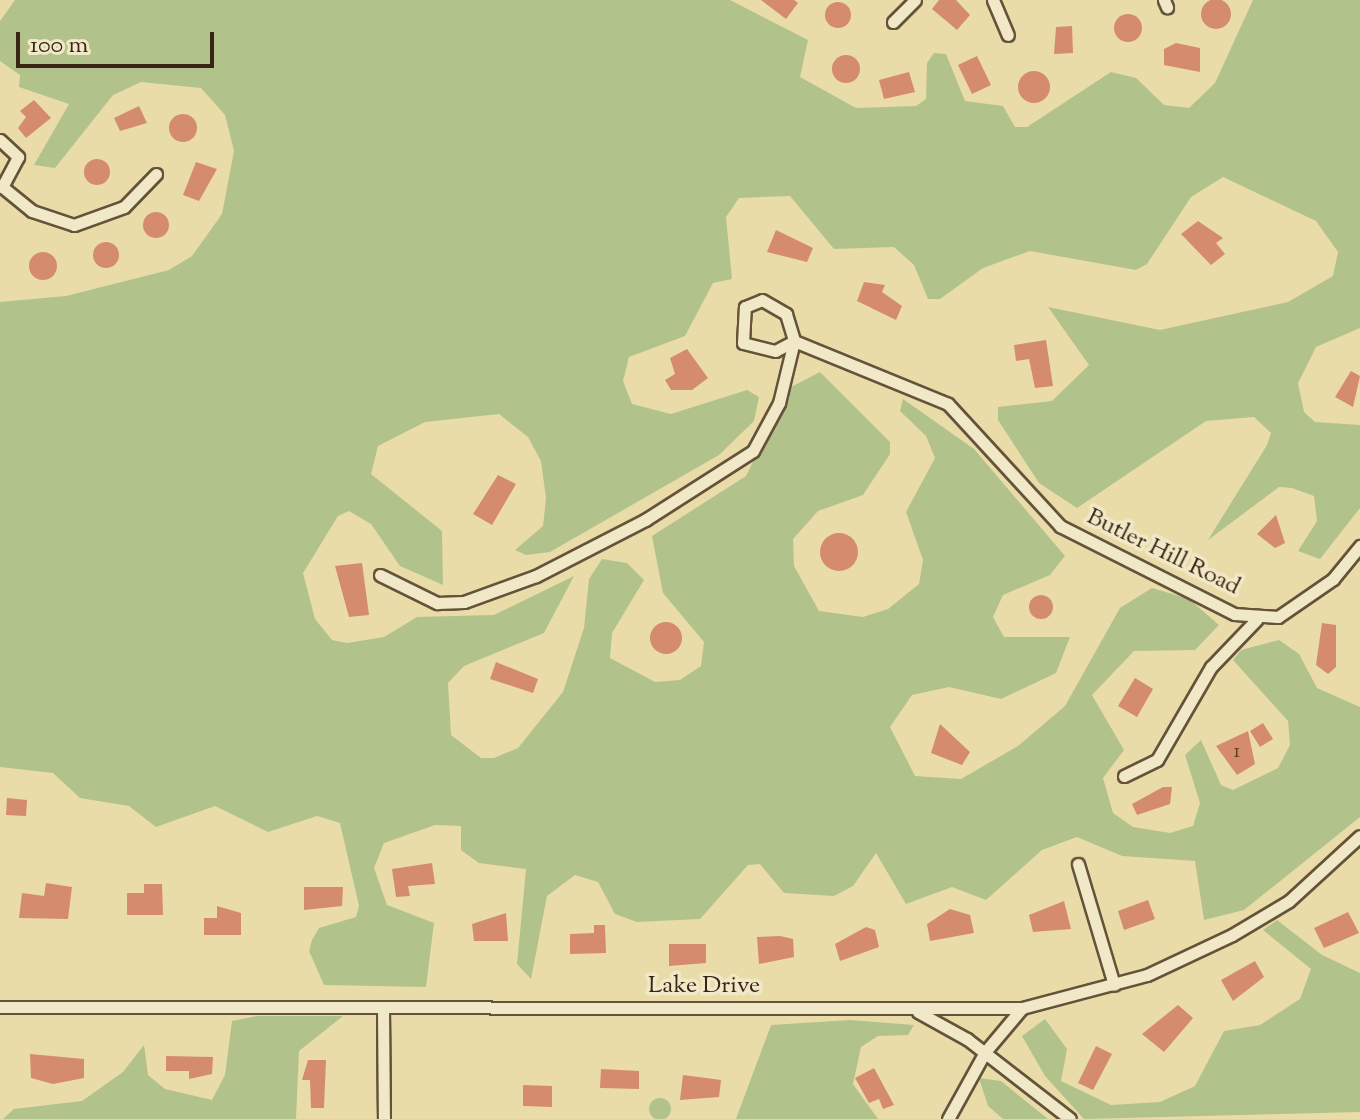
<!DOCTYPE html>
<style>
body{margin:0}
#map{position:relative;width:1360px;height:1119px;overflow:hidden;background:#eadca9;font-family:"Sorts Mill Goudy",serif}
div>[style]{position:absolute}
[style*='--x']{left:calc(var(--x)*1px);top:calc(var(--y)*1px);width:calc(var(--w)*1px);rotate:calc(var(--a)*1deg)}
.green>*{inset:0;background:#b2c28b}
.round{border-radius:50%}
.building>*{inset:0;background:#d58b6e}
.roads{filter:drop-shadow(2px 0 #645339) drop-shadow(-2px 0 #645339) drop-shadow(0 2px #645339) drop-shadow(0 -2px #645339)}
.street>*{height:11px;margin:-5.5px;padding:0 5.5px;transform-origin:5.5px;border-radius:5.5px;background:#f1e8c7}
span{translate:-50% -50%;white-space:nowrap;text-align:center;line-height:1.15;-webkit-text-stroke:7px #f1e8c7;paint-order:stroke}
.number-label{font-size:20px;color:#5f3e2a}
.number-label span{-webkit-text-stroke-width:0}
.street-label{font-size:24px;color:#382514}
.scale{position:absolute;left:16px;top:32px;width:198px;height:36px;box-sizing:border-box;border:4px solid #382514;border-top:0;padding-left:10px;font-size:24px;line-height:28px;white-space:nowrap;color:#382514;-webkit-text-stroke:6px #f1e8c7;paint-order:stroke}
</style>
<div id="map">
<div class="green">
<div style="clip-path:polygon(15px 0,730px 0,808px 40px,800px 77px,856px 108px,916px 106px,926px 99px,927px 63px,934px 53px,946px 54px,965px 101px,1003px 106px,1015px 127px,1027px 127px,1111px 72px,1136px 78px,1164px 105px,1189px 108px,1215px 83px,1253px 0,1360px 0,1360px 328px,1316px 347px,1298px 383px,1304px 412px,1315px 422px,1360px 425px,1360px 508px,1320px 559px,1298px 551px,1317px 521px,1314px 496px,1292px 488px,1279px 487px,1208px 540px,1267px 445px,1271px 433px,1254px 417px,1206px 421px,1077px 508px,1039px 483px,998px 420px,998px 407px,1052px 401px,1089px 365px,1048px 307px,1160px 330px,1288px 302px,1333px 276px,1338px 252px,1316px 221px,1223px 177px,1191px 197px,1147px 264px,1136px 270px,1030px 251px,983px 268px,940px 299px,928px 299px,914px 265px,894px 247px,834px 249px,790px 196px,739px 198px,726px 217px,732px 279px,713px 283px,685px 336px,629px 357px,623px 381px,632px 404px,671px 414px,747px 390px,759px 397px,754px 421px,719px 455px,550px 552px,526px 555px,515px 550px,543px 526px,546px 498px,541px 461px,528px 437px,499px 414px,425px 422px,378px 446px,371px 474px,442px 531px,443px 585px,400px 566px,371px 524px,349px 511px,338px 516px,303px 573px,315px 619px,332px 640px,347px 643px,384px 637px,417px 617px,494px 615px,574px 576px,544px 633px,464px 666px,448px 683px,451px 735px,481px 758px,494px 758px,518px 748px,563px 692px,584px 628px,589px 579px,602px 559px,627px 563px,644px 580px,612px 633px,610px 658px,655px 682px,680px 680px,701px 666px,704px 642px,663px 593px,652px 536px,746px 476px,789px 388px,820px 372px,890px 442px,890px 454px,863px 495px,818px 511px,793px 539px,794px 566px,819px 611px,863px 617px,888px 609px,919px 584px,923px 560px,906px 512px,935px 458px,926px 436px,900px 411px,903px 399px,974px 449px,1065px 556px,1050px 575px,1003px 595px,993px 617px,1004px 637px,1070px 637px,1056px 673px,1001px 699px,949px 687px,912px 695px,890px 727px,915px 776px,961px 779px,1018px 746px,1065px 706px,1120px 608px,1152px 588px,1189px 599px,1219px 625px,1195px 650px,1134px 651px,1092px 695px,1124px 750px,1103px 778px,1113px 813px,1133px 827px,1170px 833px,1193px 826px,1200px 803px,1185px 755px,1201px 740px,1221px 785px,1233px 790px,1278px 768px,1290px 745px,1288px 721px,1233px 660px,1241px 650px,1279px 640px,1299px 654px,1317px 688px,1360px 707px,1360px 817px,1244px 910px,1204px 920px,1195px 861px,1122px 856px,1077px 837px,1042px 850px,986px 900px,952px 887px,906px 904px,876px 853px,853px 886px,834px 896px,784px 893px,760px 864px,748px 865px,700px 919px,637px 922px,615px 914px,598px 882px,575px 875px,547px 896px,531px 979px,517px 964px,526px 869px,479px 863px,461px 850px,461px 826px,435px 825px,384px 843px,374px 868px,387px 905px,434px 923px,426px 987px,324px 985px,309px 951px,312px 940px,319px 928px,356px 917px,359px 906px,340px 823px,317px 816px,268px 832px,215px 806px,156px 827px,129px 806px,80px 798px,53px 773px,0 767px,0 302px,66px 296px,169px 270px,192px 256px,222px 214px,234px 151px,225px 115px,201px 88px,141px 82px,113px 95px,55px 168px,34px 165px,69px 104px,19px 87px,20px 75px,0 61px,0 21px)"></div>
<div style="clip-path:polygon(1277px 920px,1322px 955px,1360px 973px,1360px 1112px,1084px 1119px,1045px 1076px,1022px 1036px,1045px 1019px,1067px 1049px,1061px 1081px,1111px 1105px,1160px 1102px,1195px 1086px,1224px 1031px,1260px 1025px,1300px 999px,1311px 969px,1263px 930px)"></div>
<div style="clip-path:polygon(257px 1016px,343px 1016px,299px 1051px,296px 1119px,3px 1119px,14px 1109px,82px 1101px,123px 1072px,144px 1045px,148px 1075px,165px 1089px,212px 1100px,225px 1075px,232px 1021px)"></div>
<div style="clip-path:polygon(850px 1020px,914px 1025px,908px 1035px,878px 1036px,861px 1047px,853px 1084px,878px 1119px,736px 1119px,771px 1025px)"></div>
<div style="clip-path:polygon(979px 1078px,1001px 1081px,1048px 1119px,1003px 1119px,988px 1106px)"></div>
<div class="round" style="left:649px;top:1098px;width:22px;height:22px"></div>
</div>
<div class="building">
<div class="round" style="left:1201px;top:-1px;width:30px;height:30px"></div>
<div style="clip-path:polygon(761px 0,794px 0,798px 3px,786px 19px)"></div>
<div style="clip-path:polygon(939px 0,956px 0,970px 15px,957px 30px,932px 9px)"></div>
<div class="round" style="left:825px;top:2px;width:26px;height:26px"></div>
<div class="round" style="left:1114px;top:14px;width:28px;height:28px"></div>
<div style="clip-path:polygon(1072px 26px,1073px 53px,1054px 54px,1056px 27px)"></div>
<div style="clip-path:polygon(1176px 43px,1200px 48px,1200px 72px,1164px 65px,1164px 49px)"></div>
<div class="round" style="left:832px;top:55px;width:28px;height:28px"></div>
<div style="clip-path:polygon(977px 56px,991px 85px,972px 94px,958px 65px)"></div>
<div class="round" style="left:1018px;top:71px;width:32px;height:32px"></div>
<div style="clip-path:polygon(909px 72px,915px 92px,884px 99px,879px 80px)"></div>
<div style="clip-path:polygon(34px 100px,51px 118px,26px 138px,18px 128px,26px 117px,20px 111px)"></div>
<div style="clip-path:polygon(139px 106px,147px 123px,120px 131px,114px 118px)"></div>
<div class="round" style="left:169px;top:114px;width:28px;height:28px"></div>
<div class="round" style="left:84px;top:159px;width:26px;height:26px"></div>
<div style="clip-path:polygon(196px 162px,217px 169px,199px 201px,183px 195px)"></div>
<div class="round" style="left:143px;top:212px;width:26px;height:26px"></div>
<div style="clip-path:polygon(1198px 221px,1223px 238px,1216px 243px,1225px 254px,1211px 265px,1181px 234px)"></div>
<div style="clip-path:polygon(776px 230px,813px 248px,807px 262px,767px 252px)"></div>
<div class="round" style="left:93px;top:242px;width:26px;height:26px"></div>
<div class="round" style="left:29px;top:252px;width:28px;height:28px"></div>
<div style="clip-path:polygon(864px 282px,885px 285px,882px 292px,902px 306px,896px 320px,857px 301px)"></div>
<div style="clip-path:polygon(1046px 340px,1053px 386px,1035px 388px,1029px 359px,1016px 361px,1014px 345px)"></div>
<div style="clip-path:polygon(687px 349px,708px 378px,692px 390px,671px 390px,665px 380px,675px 374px,670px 358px)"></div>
<div style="clip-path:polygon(1351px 371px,1360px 376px,1353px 407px,1335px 397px)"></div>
<div style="clip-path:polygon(498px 475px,516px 484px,492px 525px,473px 514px)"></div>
<div style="clip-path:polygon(1276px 515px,1285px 543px,1275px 548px,1257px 534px)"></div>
<div class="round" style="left:820px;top:533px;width:38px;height:38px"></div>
<div style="clip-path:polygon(362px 563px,369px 615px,349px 617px,335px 566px)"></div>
<div class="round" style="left:1029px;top:595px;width:24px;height:24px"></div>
<div class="round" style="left:650px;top:622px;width:32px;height:32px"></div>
<div style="clip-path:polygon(1322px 623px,1336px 625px,1336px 667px,1328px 674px,1316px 665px)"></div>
<div style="clip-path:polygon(496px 662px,538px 679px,533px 693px,490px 679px)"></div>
<div style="clip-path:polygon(1135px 678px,1153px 689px,1137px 717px,1118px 706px)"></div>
<div style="clip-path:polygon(1263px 723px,1273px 739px,1260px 747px,1250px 731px)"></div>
<div style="clip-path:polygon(940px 724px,970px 752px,962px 765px,931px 753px)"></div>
<div style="clip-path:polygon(1248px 731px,1255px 764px,1237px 775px,1216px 746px)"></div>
<div style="clip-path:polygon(1163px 787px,1172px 787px,1170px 804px,1137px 815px,1132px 804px)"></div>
<div style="clip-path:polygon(7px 798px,27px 800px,26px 816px,6px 815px)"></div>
<div style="clip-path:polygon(432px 863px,435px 884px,408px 886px,410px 896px,396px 897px,392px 869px)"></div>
<div style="clip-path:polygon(46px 883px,72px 887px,68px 919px,19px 918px,22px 893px,44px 896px)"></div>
<div style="clip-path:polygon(144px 884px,162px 884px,163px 915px,127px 915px,127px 893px,144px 893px)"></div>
<div style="clip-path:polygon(304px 887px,343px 887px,342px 906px,304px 910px)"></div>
<div style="clip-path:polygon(1148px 900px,1155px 919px,1124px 930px,1118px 911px)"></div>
<div style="clip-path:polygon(1064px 901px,1071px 929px,1033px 932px,1029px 915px)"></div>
<div style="clip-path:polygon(217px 906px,241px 913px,241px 935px,204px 935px,204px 918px,217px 918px)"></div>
<div style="clip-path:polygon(950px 909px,970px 915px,974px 933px,930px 941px,927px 924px)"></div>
<div style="clip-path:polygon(1348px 912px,1359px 933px,1324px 948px,1314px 928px)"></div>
<div style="clip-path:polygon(506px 913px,508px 941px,474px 941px,472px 924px)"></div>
<div style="clip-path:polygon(594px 925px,605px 925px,606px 953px,570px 954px,570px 934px,594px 933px)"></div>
<div style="clip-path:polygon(866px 927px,875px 930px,879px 947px,840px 961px,835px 944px)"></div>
<div style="clip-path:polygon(780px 936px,793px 939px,794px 957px,759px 964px,757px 937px)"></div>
<div style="clip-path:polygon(669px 944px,706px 944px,706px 963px,669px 966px)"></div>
<div style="clip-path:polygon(1255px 961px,1264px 977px,1233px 1001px,1221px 980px)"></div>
<div style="clip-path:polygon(1178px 1005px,1193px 1018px,1164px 1052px,1142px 1034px)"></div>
<div style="clip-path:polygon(1096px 1046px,1112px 1054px,1093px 1090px,1078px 1083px)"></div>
<div style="clip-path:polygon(30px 1054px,84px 1059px,84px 1078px,53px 1084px,31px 1078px)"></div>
<div style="clip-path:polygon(166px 1056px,213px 1057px,212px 1074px,189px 1079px,189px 1071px,166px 1071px)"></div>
<div style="clip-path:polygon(308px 1060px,326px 1060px,324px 1108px,311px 1108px,310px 1080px,302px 1080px)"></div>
<div style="clip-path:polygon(874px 1068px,894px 1105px,883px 1109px,879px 1099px,869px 1103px,855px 1078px)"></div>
<div style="clip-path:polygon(601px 1069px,639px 1071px,639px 1089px,600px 1088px)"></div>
<div style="clip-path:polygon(683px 1075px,721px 1080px,719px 1097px,680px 1100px)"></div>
<div style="clip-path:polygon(523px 1085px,552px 1086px,552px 1107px,523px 1106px)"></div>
</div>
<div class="roads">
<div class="street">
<div style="--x:993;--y:0;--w:38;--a:67"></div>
<div style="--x:1164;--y:0;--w:8;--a:67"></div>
<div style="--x:893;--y:22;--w:31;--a:-45"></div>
<div style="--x:0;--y:140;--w:25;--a:43"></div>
<div style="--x:18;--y:157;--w:34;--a:118"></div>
<div style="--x:0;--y:185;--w:41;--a:39.1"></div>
<div style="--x:32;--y:211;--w:44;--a:18.4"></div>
<div style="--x:74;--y:225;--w:53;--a:-19.8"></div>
<div style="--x:124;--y:207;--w:46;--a:-45.9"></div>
<div style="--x:762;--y:300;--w:28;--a:30"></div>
<div style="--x:786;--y:314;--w:28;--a:73"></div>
<div style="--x:794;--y:341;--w:21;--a:152"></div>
<div style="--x:775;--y:351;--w:33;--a:-166"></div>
<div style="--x:743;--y:343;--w:36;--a:-87"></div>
<div style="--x:745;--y:307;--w:18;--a:-22"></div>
<div style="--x:380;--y:575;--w:64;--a:26.2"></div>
<div style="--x:437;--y:603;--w:27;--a:-2"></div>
<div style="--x:464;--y:602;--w:77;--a:-19.9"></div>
<div style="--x:536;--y:576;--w:123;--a:-27.2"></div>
<div style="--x:645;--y:520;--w:128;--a:-32.6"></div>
<div style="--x:753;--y:451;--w:55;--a:-61.6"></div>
<div style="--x:779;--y:403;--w:64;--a:-76.4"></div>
<div style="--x:794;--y:341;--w:166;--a:22.2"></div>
<div style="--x:948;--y:404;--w:166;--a:47.4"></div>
<div style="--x:1060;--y:526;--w:195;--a:26.8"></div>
<div style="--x:1234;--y:614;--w:44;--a:3.9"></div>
<div style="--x:1278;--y:617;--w:67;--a:-34.6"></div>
<div style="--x:1333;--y:579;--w:43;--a:-50.7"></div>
<div style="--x:1124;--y:776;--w:37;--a:-26"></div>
<div style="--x:1157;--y:760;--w:108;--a:-59.9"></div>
<div style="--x:1211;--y:667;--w:66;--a:-46.2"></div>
<div style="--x:1078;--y:864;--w:126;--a:73.4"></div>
<div style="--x:0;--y:1007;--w:1022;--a:0.06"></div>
<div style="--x:1022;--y:1008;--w:129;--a:-14.8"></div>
<div style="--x:1147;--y:975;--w:94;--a:-25.2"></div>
<div style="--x:1232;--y:935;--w:66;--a:-30.8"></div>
<div style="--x:1289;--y:901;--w:96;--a:-42.5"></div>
<div style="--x:383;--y:1009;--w:110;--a:89.5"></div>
<div style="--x:918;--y:1012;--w:56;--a:28.9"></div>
<div style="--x:967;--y:1039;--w:130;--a:37.8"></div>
<div style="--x:948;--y:1119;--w:77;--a:-61.1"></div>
<div style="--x:985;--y:1052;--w:57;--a:-49.9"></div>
</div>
</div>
<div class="number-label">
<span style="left:1237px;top:752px">1</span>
</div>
<div class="street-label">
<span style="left:1163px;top:553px;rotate:26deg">Butler Hill Road</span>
<span style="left:704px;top:987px">Lake Drive</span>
</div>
<div class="scale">100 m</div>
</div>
